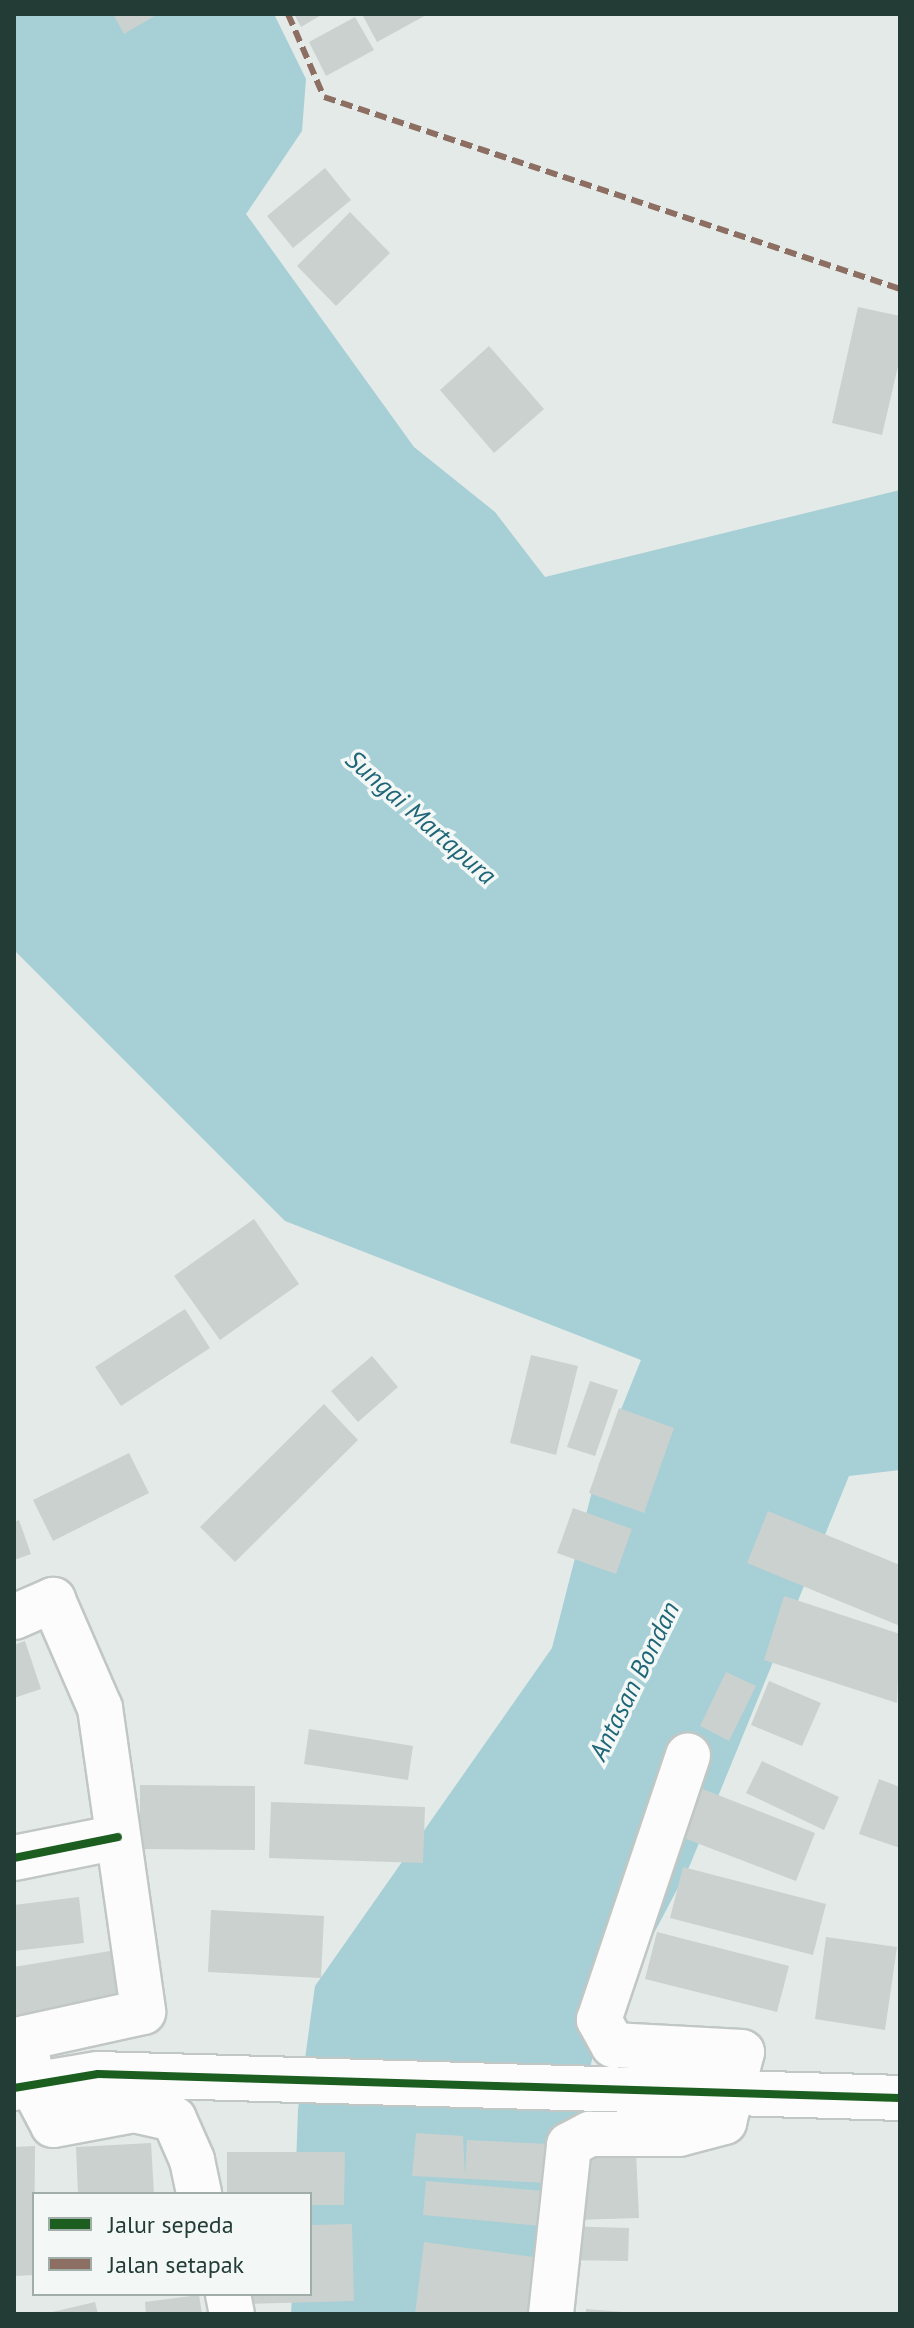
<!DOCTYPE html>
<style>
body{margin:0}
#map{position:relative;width:914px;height:2328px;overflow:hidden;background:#e4eae7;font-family:"PT Sans",sans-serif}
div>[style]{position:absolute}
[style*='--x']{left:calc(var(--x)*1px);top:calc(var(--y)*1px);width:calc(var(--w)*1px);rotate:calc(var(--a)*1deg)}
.water>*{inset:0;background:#a6cfd6}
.building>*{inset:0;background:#cbd1cf}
.roads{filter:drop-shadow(2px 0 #c1c7c4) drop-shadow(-2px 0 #c1c7c4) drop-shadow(0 2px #c1c7c4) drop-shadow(0 -2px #c1c7c4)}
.minor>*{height:44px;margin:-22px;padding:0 22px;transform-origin:22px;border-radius:22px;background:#fbfcfb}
.quiet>*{height:6px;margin-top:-3px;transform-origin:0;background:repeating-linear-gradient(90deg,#8d6e63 0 12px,transparent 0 18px)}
.cycleway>*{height:8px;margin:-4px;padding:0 4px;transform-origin:4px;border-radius:4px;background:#1b5e20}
span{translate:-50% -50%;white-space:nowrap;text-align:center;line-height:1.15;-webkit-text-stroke:7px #f3f8f6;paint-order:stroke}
.water-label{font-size:26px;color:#1e6577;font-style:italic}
.frame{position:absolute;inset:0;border:16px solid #233c36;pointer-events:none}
.legend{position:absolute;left:32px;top:2192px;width:280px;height:104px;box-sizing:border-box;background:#f3f8f6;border:2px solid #a0ada9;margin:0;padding:10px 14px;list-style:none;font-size:24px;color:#233c36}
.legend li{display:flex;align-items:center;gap:16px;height:40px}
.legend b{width:40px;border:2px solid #a0ada9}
</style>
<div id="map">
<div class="water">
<div style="clip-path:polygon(14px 14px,274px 14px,306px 79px,302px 131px,246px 214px,414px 447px,495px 512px,545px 577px,900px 490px,900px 1470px,849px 1476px,690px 1865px,596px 2043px,573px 2139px,568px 2314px,291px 2314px,292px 2294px,310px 2294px,310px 2194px,295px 2194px,298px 2110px,315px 1986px,552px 1648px,599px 1464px,641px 1360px,285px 1221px,14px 950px)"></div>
</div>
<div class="building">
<div style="clip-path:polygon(113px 14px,158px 14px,124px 34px)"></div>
<div style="clip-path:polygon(294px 14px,323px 14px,301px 27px)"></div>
<div style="clip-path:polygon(362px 14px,428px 14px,377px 42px)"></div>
<div style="clip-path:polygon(355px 17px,374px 50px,326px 76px,309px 42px)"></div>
<div style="clip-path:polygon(325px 168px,351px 200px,293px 248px,267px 216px)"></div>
<div style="clip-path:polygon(350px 212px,390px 253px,336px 306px,297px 266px)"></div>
<div style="clip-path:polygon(858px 307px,900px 316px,900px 358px,882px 435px,832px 423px)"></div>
<div style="clip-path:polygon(489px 346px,544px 409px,494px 453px,440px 390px)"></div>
<div style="clip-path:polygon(254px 1219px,299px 1284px,220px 1340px,174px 1276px)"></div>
<div style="clip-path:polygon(185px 1309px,210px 1348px,121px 1406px,95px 1367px)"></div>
<div style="clip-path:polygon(531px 1355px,578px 1366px,556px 1455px,510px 1443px)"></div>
<div style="clip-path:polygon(372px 1356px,398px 1387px,358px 1422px,331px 1391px)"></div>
<div style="clip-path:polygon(590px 1381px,618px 1390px,595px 1456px,567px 1447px)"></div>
<div style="clip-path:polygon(324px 1404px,358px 1440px,235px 1562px,200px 1527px)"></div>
<div style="clip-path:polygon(619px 1408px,674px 1428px,644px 1513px,589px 1493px)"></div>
<div style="clip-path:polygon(129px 1453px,149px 1493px,53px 1541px,33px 1500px)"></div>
<div style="clip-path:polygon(573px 1508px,632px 1529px,616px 1574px,557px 1553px)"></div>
<div style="clip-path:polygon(768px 1511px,900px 1565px,900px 1626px,747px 1563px)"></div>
<div style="clip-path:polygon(19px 1520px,31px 1554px,14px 1560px,14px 1522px)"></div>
<div style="clip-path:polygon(784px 1596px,900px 1634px,897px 1703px,764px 1660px)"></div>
<div style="clip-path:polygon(25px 1641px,41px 1689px,14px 1698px,14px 1645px)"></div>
<div style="clip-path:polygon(726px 1672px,756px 1686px,729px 1741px,700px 1726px)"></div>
<div style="clip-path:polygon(769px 1681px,821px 1703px,802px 1746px,751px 1725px)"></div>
<div style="clip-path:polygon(309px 1729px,413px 1746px,408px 1780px,304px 1764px)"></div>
<div style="clip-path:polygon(762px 1761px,839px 1797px,824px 1830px,746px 1793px)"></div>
<div style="clip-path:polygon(879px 1779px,900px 1787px,900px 1848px,859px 1834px)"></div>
<div style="clip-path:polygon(140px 1785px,255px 1786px,255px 1850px,140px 1849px)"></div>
<div style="clip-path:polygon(700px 1788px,815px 1833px,796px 1881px,681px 1837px)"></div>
<div style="clip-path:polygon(271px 1802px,425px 1807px,423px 1863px,269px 1858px)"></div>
<div style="clip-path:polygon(683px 1867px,826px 1904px,813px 1955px,670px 1918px)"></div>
<div style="clip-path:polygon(79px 1897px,84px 1943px,14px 1951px,14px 1905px)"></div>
<div style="clip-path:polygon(211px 1910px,324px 1916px,321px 1978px,208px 1972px)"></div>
<div style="clip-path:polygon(657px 1932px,789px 1966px,777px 2012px,645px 1979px)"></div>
<div style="clip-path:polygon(826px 1937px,897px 1947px,885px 2030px,815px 2019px)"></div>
<div style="clip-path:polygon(116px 1950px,125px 2002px,14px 2022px,14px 1967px)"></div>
<div style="clip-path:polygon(416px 2133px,463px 2136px,465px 2175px,467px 2140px,549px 2144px,547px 2183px,412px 2176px)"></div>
<div style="clip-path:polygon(151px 2143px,154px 2194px,78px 2194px,76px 2147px)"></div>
<div style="clip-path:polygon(35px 2146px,34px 2275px,14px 2276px,14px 2147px)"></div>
<div style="clip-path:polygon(227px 2152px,345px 2152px,344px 2205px,310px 2205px,310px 2194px,227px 2194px)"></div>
<div style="clip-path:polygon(636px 2152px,639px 2218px,574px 2220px,572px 2154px)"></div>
<div style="clip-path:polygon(426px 2181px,544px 2191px,541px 2226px,423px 2215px)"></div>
<div style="clip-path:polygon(352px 2224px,354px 2301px,248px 2304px,248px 2294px,310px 2294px,310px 2225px)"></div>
<div style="clip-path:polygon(561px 2226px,629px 2228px,628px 2261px,560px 2260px)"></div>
<div style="clip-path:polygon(424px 2242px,540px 2258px,532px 2314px,415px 2314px)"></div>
<div style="clip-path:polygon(199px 2295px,202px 2314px,146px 2314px,145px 2302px)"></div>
<div style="clip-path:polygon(95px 2302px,98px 2314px,48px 2314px,48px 2313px)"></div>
<div style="clip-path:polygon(586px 2309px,623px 2312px,623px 2314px,586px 2314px)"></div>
</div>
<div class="roads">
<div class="minor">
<div style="--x:14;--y:1617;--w:43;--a:-23.6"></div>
<div style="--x:53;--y:1600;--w:118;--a:66.5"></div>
<div style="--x:100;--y:1708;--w:307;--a:81.9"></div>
<div style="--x:143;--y:2012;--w:121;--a:167.6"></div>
<div style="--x:25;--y:2038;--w:48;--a:81.5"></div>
<div style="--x:32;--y:2085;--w:45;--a:62.3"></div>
<div style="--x:53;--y:2125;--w:82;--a:-10.5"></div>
<div style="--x:134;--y:2110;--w:41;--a:12.7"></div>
<div style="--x:174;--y:2119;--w:45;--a:66.3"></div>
<div style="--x:192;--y:2160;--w:35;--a:78"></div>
<div style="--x:14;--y:1858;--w:106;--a:-11.4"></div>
<div style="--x:14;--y:2088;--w:85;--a:-9.5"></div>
<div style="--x:98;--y:2074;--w:802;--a:1.71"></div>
<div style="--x:228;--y:2294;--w:20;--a:79"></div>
<div style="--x:551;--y:2314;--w:170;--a:-83.9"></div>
<div style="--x:569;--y:2145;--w:24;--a:-28"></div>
<div style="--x:590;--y:2134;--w:89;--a:0"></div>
<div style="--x:679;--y:2134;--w:47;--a:-14.9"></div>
<div style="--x:724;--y:2122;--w:72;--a:-75.6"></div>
<div style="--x:742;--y:2052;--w:129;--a:-176.9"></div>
<div style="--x:613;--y:2045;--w:29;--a:-119"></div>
<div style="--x:599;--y:2020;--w:279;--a:-71.4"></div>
</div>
</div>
<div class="quiet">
<div style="--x:288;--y:14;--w:90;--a:66.6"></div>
<div style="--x:324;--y:97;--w:607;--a:18.43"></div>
</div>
<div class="cycleway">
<div style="--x:14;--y:1858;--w:106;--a:-11.4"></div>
<div style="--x:14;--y:2088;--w:85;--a:-9.5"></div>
<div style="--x:98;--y:2074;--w:802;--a:1.71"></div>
</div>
<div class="water-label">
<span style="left:421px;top:817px;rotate:41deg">Sungai Martapura</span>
<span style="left:634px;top:1681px;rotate:-64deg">Antasan Bondan</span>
</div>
<div class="frame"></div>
<ul class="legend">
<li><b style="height:10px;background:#1b5e20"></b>Jalur sepeda</li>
<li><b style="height:10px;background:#8d6e63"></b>Jalan setapak</li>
</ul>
</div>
